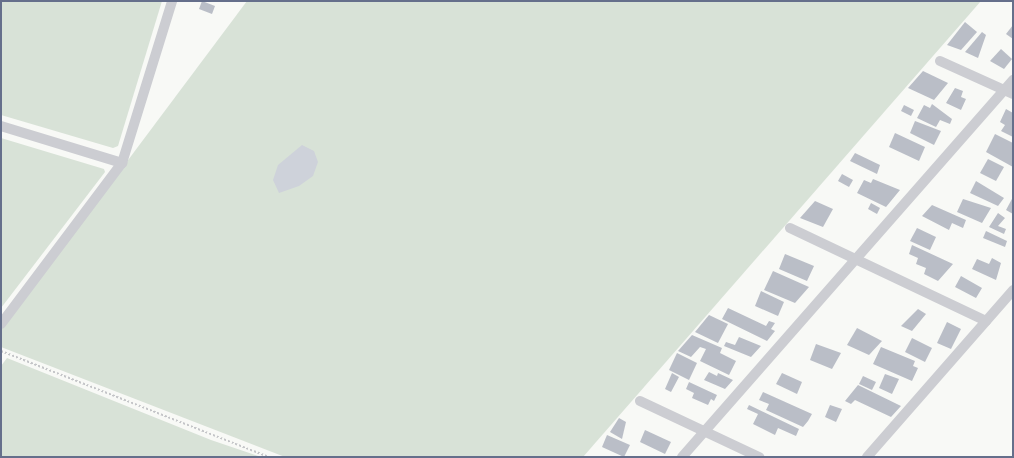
<!DOCTYPE html>
<style>
body{margin:0}
#map{position:relative;width:1014px;height:458px;overflow:hidden;background:#f8f9f6;font-family:"DejaVu Sans",sans-serif}
div>[style]{position:absolute}
[style*='--x']{left:calc(var(--x)*1px);top:calc(var(--y)*1px);width:calc(var(--w)*1px);rotate:calc(var(--a)*1deg)}
.green>*{inset:0;background:#d8e2d7}
.water>*{inset:0;background:#ced2da}
.building>*{inset:0;background:#babec7}
.path>*{height:2px;margin-top:-1px;transform-origin:0;background:repeating-linear-gradient(90deg,#c4c5c8 0 2px,transparent 0 4px)}
.minor>*{height:10px;margin:-5px;padding:0 5px;transform-origin:5px;border-radius:5px;background:#cccdd2}
span{translate:-50% -50%;white-space:nowrap;text-align:center;line-height:1.15;-webkit-text-stroke:4px #fff;paint-order:stroke}
.frame{position:absolute;inset:0;border:2px solid #656f8b;pointer-events:none}
</style>
<div id="map">
<div class="green">
<div style="clip-path:polygon(1px 1px,162px 1px,118px 146px,113px 148px,1px 115px)"></div>
<div style="clip-path:polygon(247px 1px,981px 1px,583px 457px,285px 457px,1px 347px,1px 330px)"></div>
<div style="clip-path:polygon(1px 138px,104px 169px,105px 172px,1px 308px)"></div>
<div style="clip-path:polygon(7px 358px,211px 440px,261px 457px,1px 457px,1px 366px)"></div>
</div>
<div class="water">
<div style="clip-path:polygon(302px 145px,314px 151px,318px 162px,313px 176px,299px 186px,279px 193px,273px 180px,278px 165px)"></div>
</div>
<div class="building">
<div style="clip-path:polygon(202px 1px,215px 6px,212px 14px,199px 9px)"></div>
<div style="clip-path:polygon(965px 22px,977px 32px,961px 50px,947px 45px)"></div>
<div style="clip-path:polygon(1013px 25px,1013px 39px,1006px 34px)"></div>
<div style="clip-path:polygon(982px 32px,986px 35px,978px 58px,965px 52px)"></div>
<div style="clip-path:polygon(1001px 49px,1012px 59px,1004px 69px,990px 61px)"></div>
<div style="clip-path:polygon(923px 71px,948px 83px,934px 100px,908px 88px)"></div>
<div style="clip-path:polygon(955px 88px,963px 91px,961px 97px,966px 99px,961px 110px,946px 103px)"></div>
<div style="clip-path:polygon(932px 104px,952px 119px,950px 124px,940px 120px,936px 127px,917px 118px,924px 105px,930px 108px)"></div>
<div style="clip-path:polygon(904px 105px,914px 110px,911px 116px,901px 111px)"></div>
<div style="clip-path:polygon(1006px 109px,1013px 113px,1013px 137px,1001px 131px,1005px 125px,1000px 122px)"></div>
<div style="clip-path:polygon(915px 121px,941px 131px,934px 145px,910px 133px)"></div>
<div style="clip-path:polygon(895px 133px,925px 147px,919px 161px,889px 147px)"></div>
<div style="clip-path:polygon(995px 134px,1013px 143px,1013px 167px,986px 152px)"></div>
<div style="clip-path:polygon(855px 153px,880px 165px,877px 174px,850px 161px)"></div>
<div style="clip-path:polygon(988px 159px,1004px 167px,996px 181px,980px 173px)"></div>
<div style="clip-path:polygon(842px 174px,853px 180px,849px 187px,838px 181px)"></div>
<div style="clip-path:polygon(873px 179px,900px 190px,886px 207px,857px 193px,864px 180px,871px 183px)"></div>
<div style="clip-path:polygon(976px 181px,1004px 198px,998px 206px,970px 193px)"></div>
<div style="clip-path:polygon(1013px 197px,1013px 214px,1006px 210px)"></div>
<div style="clip-path:polygon(963px 199px,991px 208px,982px 223px,957px 212px)"></div>
<div style="clip-path:polygon(815px 201px,833px 209px,823px 227px,800px 218px)"></div>
<div style="clip-path:polygon(871px 203px,880px 208px,877px 214px,868px 209px)"></div>
<div style="clip-path:polygon(932px 205px,966px 220px,963px 228px,952px 223px,949px 230px,922px 216px)"></div>
<div style="clip-path:polygon(998px 213px,1005px 218px,998px 226px,1006px 229px,1004px 234px,989px 227px)"></div>
<div style="clip-path:polygon(917px 228px,936px 237px,930px 250px,910px 241px)"></div>
<div style="clip-path:polygon(986px 231px,1007px 241px,1005px 247px,983px 238px)"></div>
<div style="clip-path:polygon(912px 245px,953px 264px,938px 281px,924px 274px,926px 268px,916px 264px,918px 258px,909px 254px)"></div>
<div style="clip-path:polygon(785px 254px,814px 266px,807px 281px,779px 269px)"></div>
<div style="clip-path:polygon(992px 258px,1001px 263px,996px 280px,972px 269px,977px 259px,989px 264px)"></div>
<div style="clip-path:polygon(773px 271px,809px 287px,795px 303px,764px 290px)"></div>
<div style="clip-path:polygon(961px 276px,982px 288px,976px 298px,955px 287px)"></div>
<div style="clip-path:polygon(761px 291px,784px 302px,778px 316px,755px 306px)"></div>
<div style="clip-path:polygon(728px 308px,766px 326px,769px 321px,775px 323px,771px 329px,775px 331px,767px 341px,722px 319px)"></div>
<div style="clip-path:polygon(918px 309px,926px 314px,912px 331px,901px 326px)"></div>
<div style="clip-path:polygon(709px 315px,728px 324px,718px 343px,695px 332px)"></div>
<div style="clip-path:polygon(947px 322px,961px 329px,951px 349px,937px 343px)"></div>
<div style="clip-path:polygon(857px 328px,882px 341px,869px 355px,847px 345px)"></div>
<div style="clip-path:polygon(692px 335px,722px 348px,720px 353px,736px 361px,729px 375px,700px 361px,706px 349px,700px 347px,691px 357px,678px 351px)"></div>
<div style="clip-path:polygon(739px 337px,761px 346px,751px 357px,724px 346px,726px 342px,735px 345px)"></div>
<div style="clip-path:polygon(912px 338px,932px 348px,925px 362px,905px 352px)"></div>
<div style="clip-path:polygon(816px 344px,841px 353px,832px 369px,810px 360px)"></div>
<div style="clip-path:polygon(881px 347px,915px 361px,913px 366px,918px 368px,912px 381px,873px 364px)"></div>
<div style="clip-path:polygon(677px 353px,697px 363px,689px 380px,669px 370px)"></div>
<div style="clip-path:polygon(709px 372px,717px 376px,718px 373px,733px 380px,725px 389px,704px 380px)"></div>
<div style="clip-path:polygon(672px 373px,679px 377px,671px 392px,665px 389px)"></div>
<div style="clip-path:polygon(782px 373px,802px 382px,797px 394px,776px 384px)"></div>
<div style="clip-path:polygon(885px 374px,899px 379px,892px 394px,879px 388px)"></div>
<div style="clip-path:polygon(863px 376px,876px 382px,872px 390px,859px 384px)"></div>
<div style="clip-path:polygon(689px 382px,717px 395px,714px 401px,711px 399px,708px 405px,692px 398px,694px 393px,686px 389px)"></div>
<div style="clip-path:polygon(858px 385px,901px 406px,891px 417px,855px 400px,851px 404px,845px 401px)"></div>
<div style="clip-path:polygon(763px 392px,812px 414px,808px 421px,803px 427px,766px 410px,769px 404px,759px 400px)"></div>
<div style="clip-path:polygon(749px 405px,799px 429px,796px 436px,778px 428px,775px 435px,753px 424px,758px 414px,747px 409px)"></div>
<div style="clip-path:polygon(830px 405px,842px 409px,836px 422px,825px 417px)"></div>
<div style="clip-path:polygon(619px 418px,626px 422px,622px 439px,610px 432px)"></div>
<div style="clip-path:polygon(645px 430px,671px 442px,665px 454px,640px 442px)"></div>
<div style="clip-path:polygon(607px 435px,630px 445px,624px 457px,602px 447px)"></div>
</div>
<div class="path">
<div style="--x:1;--y:351;--w:288;--a:21.6"></div>
</div>
<div class="minor">
<div style="--x:940;--y:61;--w:80;--a:24.3"></div>
<div style="--x:1;--y:126;--w:127;--a:17"></div>
<div style="--x:790;--y:228;--w:217;--a:25.4"></div>
<div style="--x:1;--y:324;--w:201;--a:-53.1"></div>
<div style="--x:122;--y:163;--w:170;--a:-72.8"></div>
<div style="--x:640;--y:401;--w:132;--a:25.2"></div>
<div style="--x:682;--y:457;--w:502;--a:-48.72"></div>
<div style="--x:867;--y:457;--w:222;--a:-48.8"></div>
</div>
<div class="frame"></div>
</div>
